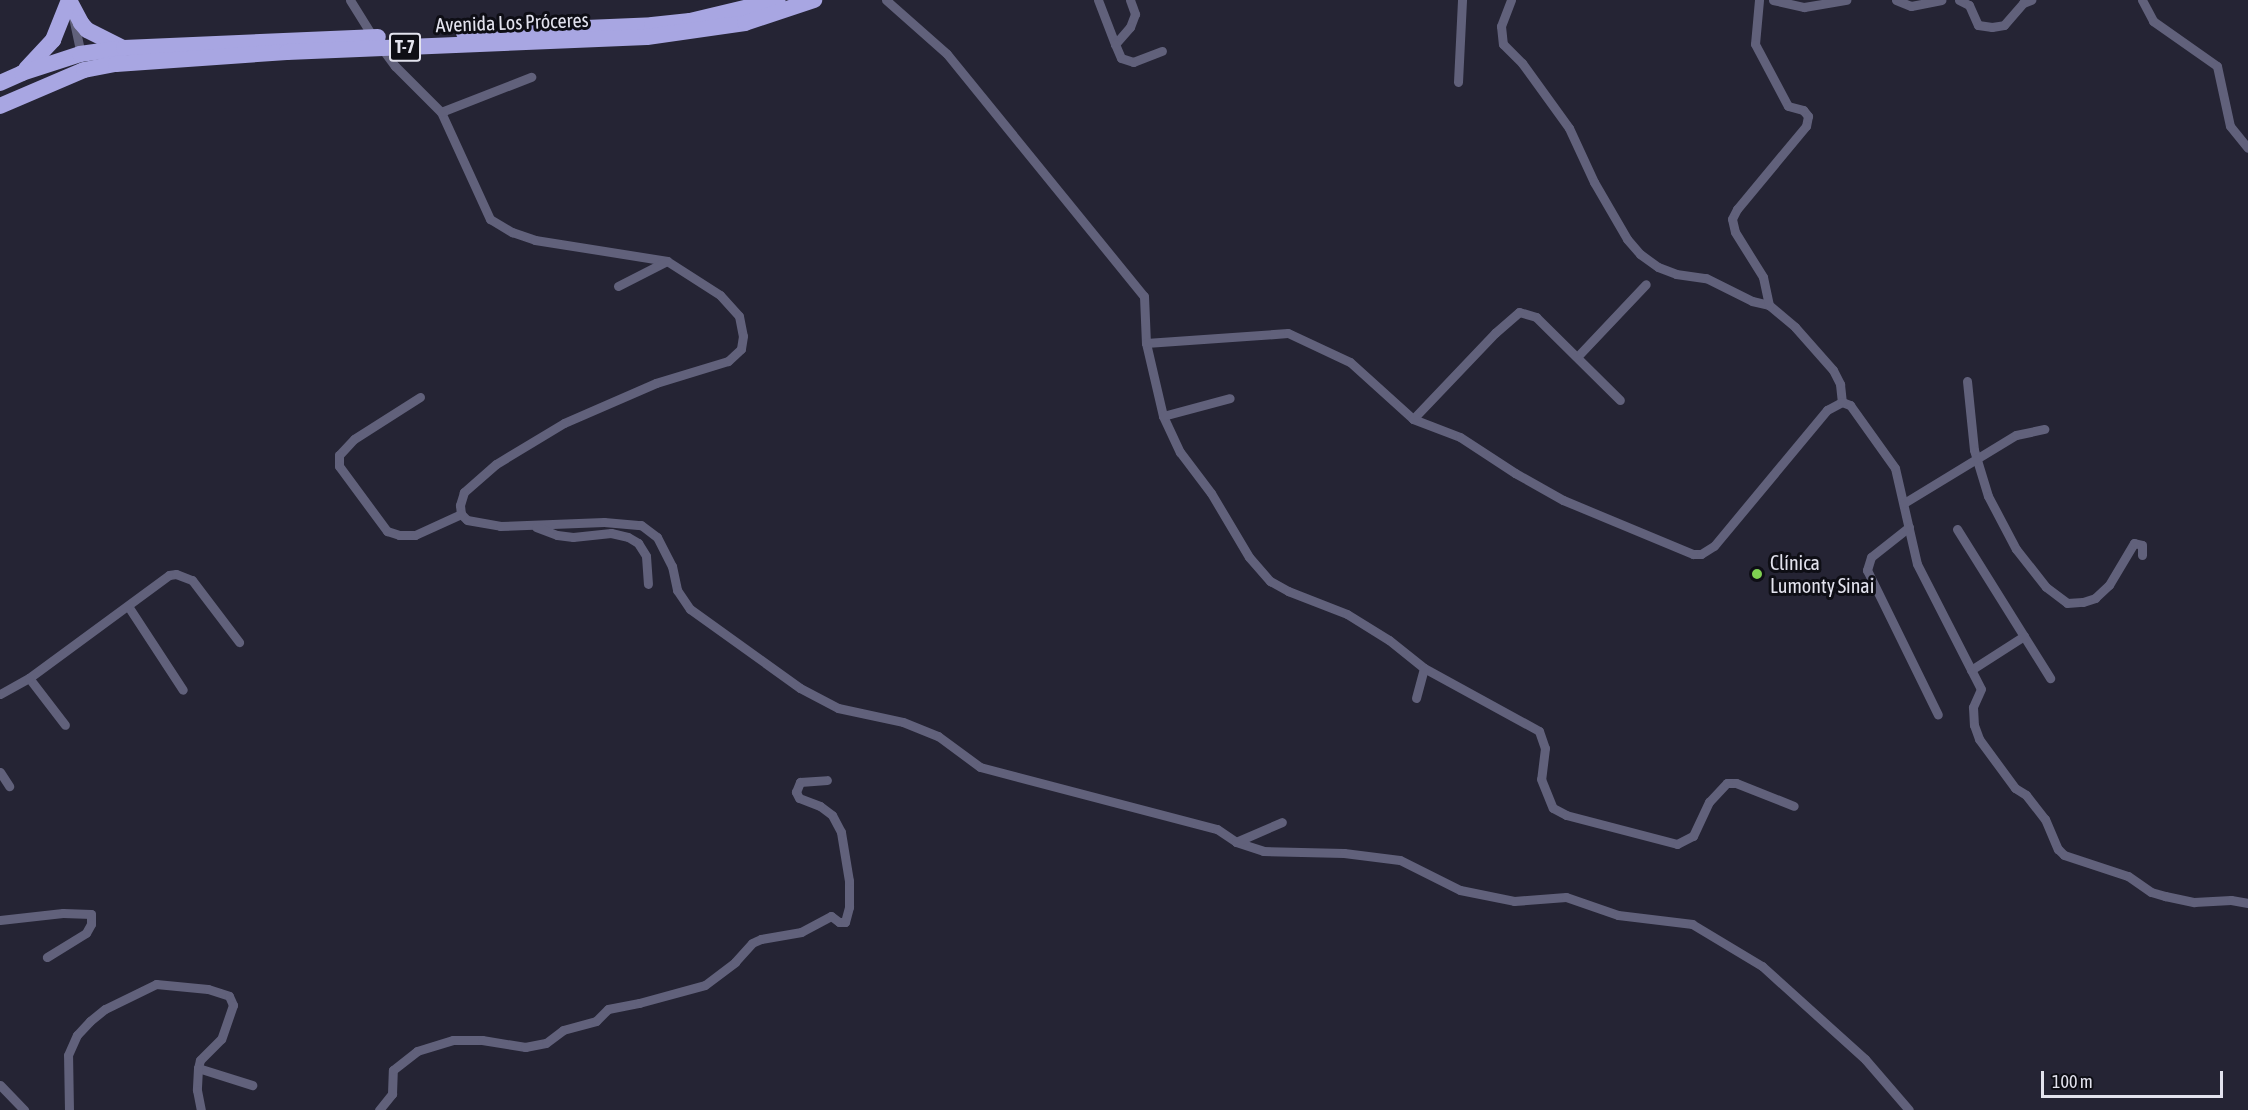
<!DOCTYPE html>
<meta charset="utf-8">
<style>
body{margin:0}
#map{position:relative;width:2248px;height:1110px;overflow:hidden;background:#252434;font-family:"Asap Condensed",sans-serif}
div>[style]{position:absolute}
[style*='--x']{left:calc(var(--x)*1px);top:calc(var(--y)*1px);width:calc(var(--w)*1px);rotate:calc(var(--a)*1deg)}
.minor>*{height:9px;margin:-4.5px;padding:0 4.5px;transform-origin:4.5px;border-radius:4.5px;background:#61617b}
.trunk>*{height:16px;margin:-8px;padding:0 8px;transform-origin:8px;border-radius:8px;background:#a8a6e2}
.dots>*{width:16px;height:16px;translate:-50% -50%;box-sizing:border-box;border:3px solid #0e0e15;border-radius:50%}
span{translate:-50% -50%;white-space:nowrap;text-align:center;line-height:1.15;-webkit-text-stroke:6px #0e0e15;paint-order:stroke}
.shield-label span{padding:2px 4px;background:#0e0e15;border:2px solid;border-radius:4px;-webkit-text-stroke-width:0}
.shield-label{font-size:18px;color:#e3e3ee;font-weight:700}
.street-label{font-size:20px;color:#e3e3ee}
.poi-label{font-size:20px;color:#e3e3ee}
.left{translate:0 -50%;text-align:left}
.scale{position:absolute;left:2041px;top:1071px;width:182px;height:27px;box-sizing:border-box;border:3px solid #e3e3ee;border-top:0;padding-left:8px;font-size:18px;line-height:21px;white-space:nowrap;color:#e3e3ee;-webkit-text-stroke:4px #0e0e15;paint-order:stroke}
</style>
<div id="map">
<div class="minor">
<div style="--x:350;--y:0;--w:44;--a:58.1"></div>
<div style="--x:886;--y:0;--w:81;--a:41.5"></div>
<div style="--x:947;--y:54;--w:312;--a:50.9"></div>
<div style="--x:1144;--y:296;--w:47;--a:87.6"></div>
<div style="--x:1146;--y:343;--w:75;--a:76.9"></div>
<div style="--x:1163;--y:416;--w:40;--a:65"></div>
<div style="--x:1180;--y:452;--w:51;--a:52.9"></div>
<div style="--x:1211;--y:493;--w:74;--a:59.3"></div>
<div style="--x:1249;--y:557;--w:32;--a:49"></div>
<div style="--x:1270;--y:581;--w:21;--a:29"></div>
<div style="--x:1288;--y:591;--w:63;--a:21.3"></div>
<div style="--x:1347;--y:614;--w:49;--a:31.8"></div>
<div style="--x:1389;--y:640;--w:45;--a:38.7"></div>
<div style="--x:1424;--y:668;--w:131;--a:28.7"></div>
<div style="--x:1539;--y:731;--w:18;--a:71"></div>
<div style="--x:1545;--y:748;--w:31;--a:97"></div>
<div style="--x:1541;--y:779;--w:31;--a:68"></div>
<div style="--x:1553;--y:808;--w:15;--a:28"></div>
<div style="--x:1566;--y:815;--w:115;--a:14.6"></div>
<div style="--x:1677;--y:844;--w:18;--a:-27"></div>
<div style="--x:1693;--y:836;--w:38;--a:-65"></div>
<div style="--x:1709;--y:802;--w:26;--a:-47"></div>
<div style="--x:1727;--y:783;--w:9;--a:0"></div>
<div style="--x:1736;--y:783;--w:62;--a:21.6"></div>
<div style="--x:1098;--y:0;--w:47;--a:68.9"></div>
<div style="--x:1130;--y:0;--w:15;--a:70"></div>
<div style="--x:1135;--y:14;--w:14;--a:111"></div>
<div style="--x:1130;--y:27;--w:23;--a:131"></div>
<div style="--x:1115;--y:44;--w:15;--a:67"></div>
<div style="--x:1121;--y:58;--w:13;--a:18"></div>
<div style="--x:1133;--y:62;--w:31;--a:-21"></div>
<div style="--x:1511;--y:0;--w:28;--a:111"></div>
<div style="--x:1501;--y:26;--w:18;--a:84"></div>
<div style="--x:1503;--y:44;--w:27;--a:45"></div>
<div style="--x:1522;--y:63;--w:80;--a:54.1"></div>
<div style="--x:1569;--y:128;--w:60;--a:65.2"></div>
<div style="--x:1594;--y:182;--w:66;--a:59.9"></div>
<div style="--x:1627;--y:239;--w:20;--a:49"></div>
<div style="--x:1640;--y:254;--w:22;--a:36"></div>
<div style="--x:1658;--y:267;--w:19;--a:21"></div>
<div style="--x:1676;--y:274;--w:30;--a:8"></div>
<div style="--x:1706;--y:278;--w:51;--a:26.6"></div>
<div style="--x:1752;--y:301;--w:17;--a:13"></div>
<div style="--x:1769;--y:305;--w:34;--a:40"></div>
<div style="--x:1795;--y:327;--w:57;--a:48.5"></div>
<div style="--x:1833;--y:370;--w:16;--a:63"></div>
<div style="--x:1840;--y:384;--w:18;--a:84"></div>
<div style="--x:1759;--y:0;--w:44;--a:95.2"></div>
<div style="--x:1755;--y:44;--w:70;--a:62"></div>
<div style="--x:1788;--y:106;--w:16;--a:15"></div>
<div style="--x:1803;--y:110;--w:8;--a:50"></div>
<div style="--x:1808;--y:116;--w:10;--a:101"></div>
<div style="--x:1806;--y:126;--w:108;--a:129.7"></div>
<div style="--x:1737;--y:209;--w:11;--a:117"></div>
<div style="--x:1732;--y:219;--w:13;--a:77"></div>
<div style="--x:1735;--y:232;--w:53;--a:58.1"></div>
<div style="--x:1763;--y:277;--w:29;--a:78"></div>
<div style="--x:1773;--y:0;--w:32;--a:13"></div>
<div style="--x:1804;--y:7;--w:43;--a:-9.5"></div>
<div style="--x:1896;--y:0;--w:16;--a:22"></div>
<div style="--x:1911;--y:6;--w:31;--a:-11"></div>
<div style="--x:1959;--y:0;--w:11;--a:27"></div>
<div style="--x:1969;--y:5;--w:22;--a:66"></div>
<div style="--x:1978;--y:25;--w:14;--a:8"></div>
<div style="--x:1992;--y:27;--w:12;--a:-9"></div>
<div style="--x:2004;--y:25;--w:29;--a:-49"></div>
<div style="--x:2023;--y:3;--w:9;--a:-21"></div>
<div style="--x:2142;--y:0;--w:24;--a:62"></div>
<div style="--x:2153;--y:21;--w:78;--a:35.1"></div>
<div style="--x:2217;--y:66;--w:61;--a:77.8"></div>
<div style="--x:2230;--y:126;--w:28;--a:51"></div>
<div style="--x:73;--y:17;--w:40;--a:78"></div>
<div style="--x:381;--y:47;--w:24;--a:54"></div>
<div style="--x:395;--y:66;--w:65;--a:45"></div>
<div style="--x:441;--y:112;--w:118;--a:65.4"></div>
<div style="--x:490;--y:219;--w:26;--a:31"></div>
<div style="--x:512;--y:232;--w:24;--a:19"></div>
<div style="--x:535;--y:240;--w:134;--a:9"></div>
<div style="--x:667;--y:261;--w:63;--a:32.7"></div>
<div style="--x:720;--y:295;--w:28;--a:48"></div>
<div style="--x:739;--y:316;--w:20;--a:79"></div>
<div style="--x:743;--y:336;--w:13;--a:99"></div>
<div style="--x:741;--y:349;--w:18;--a:137"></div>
<div style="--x:728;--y:361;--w:75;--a:163"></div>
<div style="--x:656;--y:383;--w:100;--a:156.5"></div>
<div style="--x:564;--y:423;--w:79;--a:148.9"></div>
<div style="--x:496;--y:464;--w:43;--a:138.8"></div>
<div style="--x:464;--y:492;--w:14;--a:107"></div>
<div style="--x:460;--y:505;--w:9;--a:84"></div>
<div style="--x:461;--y:514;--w:8;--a:45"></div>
<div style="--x:467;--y:520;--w:34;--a:10"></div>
<div style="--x:500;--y:526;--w:104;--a:-2.2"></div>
<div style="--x:604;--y:522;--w:37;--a:5"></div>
<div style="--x:641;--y:525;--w:20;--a:37"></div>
<div style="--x:657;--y:537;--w:33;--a:63"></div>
<div style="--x:672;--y:566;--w:25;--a:78"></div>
<div style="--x:677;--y:590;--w:23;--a:56"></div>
<div style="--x:690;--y:609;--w:135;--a:35.7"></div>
<div style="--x:800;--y:688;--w:43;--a:27.8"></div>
<div style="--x:838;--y:708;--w:66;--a:12.2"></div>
<div style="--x:903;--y:722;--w:38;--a:22"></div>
<div style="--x:938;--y:736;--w:52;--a:36.4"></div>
<div style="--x:980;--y:767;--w:245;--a:14.7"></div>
<div style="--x:1217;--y:829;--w:23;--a:34"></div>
<div style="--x:1236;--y:842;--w:28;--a:18"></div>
<div style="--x:1263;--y:851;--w:81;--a:1.4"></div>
<div style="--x:1344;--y:853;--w:56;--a:7.1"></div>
<div style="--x:1400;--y:860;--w:67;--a:26.6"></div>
<div style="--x:1460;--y:890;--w:55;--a:11.5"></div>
<div style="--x:1514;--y:901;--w:52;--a:-4.4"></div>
<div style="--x:1566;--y:897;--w:55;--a:19.1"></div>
<div style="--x:1618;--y:915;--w:75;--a:6.9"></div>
<div style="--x:1692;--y:924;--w:82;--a:31"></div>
<div style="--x:1762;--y:966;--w:139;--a:42.1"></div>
<div style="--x:1865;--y:1059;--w:67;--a:49.2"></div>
<div style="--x:1458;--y:82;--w:82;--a:-87.2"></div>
<div style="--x:441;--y:112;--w:97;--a:-21.3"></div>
<div style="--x:618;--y:286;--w:55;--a:-27"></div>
<div style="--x:1146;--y:343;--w:142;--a:-4"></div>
<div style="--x:1288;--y:333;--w:68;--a:25.1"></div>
<div style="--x:1350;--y:362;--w:85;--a:42.1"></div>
<div style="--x:1413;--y:419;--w:50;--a:21"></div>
<div style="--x:1460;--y:437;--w:66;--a:33.2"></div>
<div style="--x:1515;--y:473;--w:55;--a:29.4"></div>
<div style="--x:1563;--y:500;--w:141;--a:22.6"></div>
<div style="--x:1693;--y:554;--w:8;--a:0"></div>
<div style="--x:1701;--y:554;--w:15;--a:-32"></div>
<div style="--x:1714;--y:546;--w:177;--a:-50.3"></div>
<div style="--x:1827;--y:410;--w:17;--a:-28"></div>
<div style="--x:1842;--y:402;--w:9;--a:21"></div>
<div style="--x:1850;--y:405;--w:77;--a:54.5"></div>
<div style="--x:1895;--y:468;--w:98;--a:77.1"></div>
<div style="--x:1917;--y:564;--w:140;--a:62.9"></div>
<div style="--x:1981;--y:689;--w:20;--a:114"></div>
<div style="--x:1973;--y:707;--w:18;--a:87"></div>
<div style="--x:1974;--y:725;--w:15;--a:70"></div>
<div style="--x:1979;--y:739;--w:61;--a:53.7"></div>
<div style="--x:2015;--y:788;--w:13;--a:32"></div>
<div style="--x:2026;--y:795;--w:31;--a:52"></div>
<div style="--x:2045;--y:819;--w:33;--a:67"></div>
<div style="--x:2058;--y:849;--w:8;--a:45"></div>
<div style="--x:2064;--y:855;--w:67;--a:18.2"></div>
<div style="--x:2128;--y:876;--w:28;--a:35"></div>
<div style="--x:2151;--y:892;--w:15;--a:16"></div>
<div style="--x:2165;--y:896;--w:30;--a:12"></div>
<div style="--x:2194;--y:902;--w:37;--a:-3"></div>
<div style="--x:2231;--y:900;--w:17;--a:10"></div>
<div style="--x:1577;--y:357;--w:100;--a:-46.6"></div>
<div style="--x:1967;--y:381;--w:69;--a:84.2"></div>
<div style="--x:1974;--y:450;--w:48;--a:73.1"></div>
<div style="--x:1988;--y:496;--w:60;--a:62.2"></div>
<div style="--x:2016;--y:549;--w:48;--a:51.7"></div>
<div style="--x:2046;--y:587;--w:26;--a:37"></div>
<div style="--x:2067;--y:603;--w:16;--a:-4"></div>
<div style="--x:2083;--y:602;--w:13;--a:-18"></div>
<div style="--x:2095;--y:598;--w:19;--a:-43"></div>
<div style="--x:2109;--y:585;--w:49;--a:-59.2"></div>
<div style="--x:2134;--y:543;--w:8;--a:14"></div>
<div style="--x:2142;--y:545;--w:10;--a:90"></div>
<div style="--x:420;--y:397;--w:78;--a:147.5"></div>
<div style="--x:354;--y:439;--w:22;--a:133"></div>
<div style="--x:339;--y:455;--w:11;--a:90"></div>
<div style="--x:339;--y:466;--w:81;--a:53.6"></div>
<div style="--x:387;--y:531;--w:13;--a:18"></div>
<div style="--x:399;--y:535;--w:16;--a:0"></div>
<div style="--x:415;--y:535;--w:51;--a:-24.5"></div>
<div style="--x:1163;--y:416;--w:69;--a:-15"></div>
<div style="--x:1413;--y:419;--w:119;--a:-46.4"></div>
<div style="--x:1495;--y:333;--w:32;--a:-41"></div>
<div style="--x:1519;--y:312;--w:18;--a:16"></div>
<div style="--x:1536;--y:317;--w:118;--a:44.7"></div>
<div style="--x:1904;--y:503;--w:131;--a:-31.3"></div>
<div style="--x:2016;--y:435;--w:29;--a:-12"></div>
<div style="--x:536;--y:527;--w:22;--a:21"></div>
<div style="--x:557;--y:535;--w:16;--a:7"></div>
<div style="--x:573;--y:537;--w:38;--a:-6"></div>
<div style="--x:611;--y:533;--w:17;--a:13"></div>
<div style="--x:628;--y:537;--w:12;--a:31"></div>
<div style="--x:638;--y:543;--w:15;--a:58"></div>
<div style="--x:646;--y:556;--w:28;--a:86"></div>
<div style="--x:1909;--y:527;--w:48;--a:141.7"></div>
<div style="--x:1871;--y:557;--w:14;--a:107"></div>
<div style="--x:1867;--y:570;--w:161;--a:63.9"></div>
<div style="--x:1957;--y:529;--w:176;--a:58"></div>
<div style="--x:128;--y:606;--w:100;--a:56.8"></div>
<div style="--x:1971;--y:670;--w:63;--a:-32.7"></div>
<div style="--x:29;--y:678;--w:59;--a:52.5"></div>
<div style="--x:0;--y:694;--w:33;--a:-29"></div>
<div style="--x:29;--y:678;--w:174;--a:-36.3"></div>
<div style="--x:169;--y:575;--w:7;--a:-8"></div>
<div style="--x:176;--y:574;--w:17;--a:21"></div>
<div style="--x:192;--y:580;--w:78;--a:52.8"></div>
<div style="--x:1416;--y:698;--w:31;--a:-75"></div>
<div style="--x:0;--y:772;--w:17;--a:57"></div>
<div style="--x:1236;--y:842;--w:50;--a:-23.5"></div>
<div style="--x:0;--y:920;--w:63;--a:-6.3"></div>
<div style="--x:63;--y:913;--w:28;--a:2"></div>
<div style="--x:91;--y:914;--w:10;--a:90"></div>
<div style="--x:91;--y:924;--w:10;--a:119"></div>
<div style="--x:86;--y:933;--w:46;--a:148.4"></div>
<div style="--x:198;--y:1068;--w:57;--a:17.5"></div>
<div style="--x:0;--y:1085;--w:35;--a:46"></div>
<div style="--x:69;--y:1110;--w:55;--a:-91"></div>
<div style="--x:68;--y:1055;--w:22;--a:-66"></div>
<div style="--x:77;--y:1035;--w:19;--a:-47"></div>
<div style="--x:90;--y:1021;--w:19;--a:-39"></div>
<div style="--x:105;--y:1009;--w:57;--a:-26.1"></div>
<div style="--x:156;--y:984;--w:52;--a:5.5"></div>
<div style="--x:208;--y:989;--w:22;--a:18"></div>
<div style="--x:229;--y:996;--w:10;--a:66"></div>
<div style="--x:233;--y:1005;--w:36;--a:109"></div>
<div style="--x:221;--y:1039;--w:30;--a:135"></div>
<div style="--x:200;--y:1060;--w:8;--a:104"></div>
<div style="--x:198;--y:1068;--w:22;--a:93"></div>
<div style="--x:197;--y:1090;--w:20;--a:79"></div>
<div style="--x:379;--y:1110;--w:21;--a:-51"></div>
<div style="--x:392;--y:1094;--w:24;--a:-88"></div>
<div style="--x:393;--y:1070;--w:31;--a:-38"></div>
<div style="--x:417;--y:1051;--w:38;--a:-17"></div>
<div style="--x:453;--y:1040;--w:29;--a:0"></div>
<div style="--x:482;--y:1040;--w:44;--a:9.2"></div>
<div style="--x:525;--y:1047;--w:21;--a:-11"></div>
<div style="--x:546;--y:1043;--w:21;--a:-37"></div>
<div style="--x:563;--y:1030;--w:34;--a:-15"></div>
<div style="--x:596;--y:1021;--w:17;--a:-45"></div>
<div style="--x:608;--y:1009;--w:32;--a:-11"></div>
<div style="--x:639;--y:1003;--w:68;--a:-15.3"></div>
<div style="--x:705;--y:985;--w:38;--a:-37"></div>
<div style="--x:735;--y:962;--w:25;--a:-48"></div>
<div style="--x:752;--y:943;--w:10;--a:-24"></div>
<div style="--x:761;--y:939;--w:41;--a:-9.9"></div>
<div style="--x:801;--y:932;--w:34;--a:-28"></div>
<div style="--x:831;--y:916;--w:10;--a:37"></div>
<div style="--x:839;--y:922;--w:6;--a:0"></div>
<div style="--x:845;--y:922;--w:16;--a:-75"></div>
<div style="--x:849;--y:907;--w:26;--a:-90"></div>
<div style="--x:849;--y:881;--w:50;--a:-99.3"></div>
<div style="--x:841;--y:832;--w:19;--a:-118"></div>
<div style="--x:832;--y:815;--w:15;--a:-143"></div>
<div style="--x:820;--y:806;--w:22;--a:-159"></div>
<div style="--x:799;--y:798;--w:7;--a:-117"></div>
<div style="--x:796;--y:792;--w:11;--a:-68"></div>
<div style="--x:800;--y:782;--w:27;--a:-4"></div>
</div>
<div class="trunk">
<div style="--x:69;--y:0;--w:26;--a:62"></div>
<div style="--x:81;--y:23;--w:9;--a:49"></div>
<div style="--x:87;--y:30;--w:40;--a:26.6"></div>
<div style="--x:464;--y:33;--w:188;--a:-2.4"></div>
<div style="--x:652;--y:25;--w:38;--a:-6"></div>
<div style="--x:690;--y:21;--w:90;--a:-13.4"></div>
<div style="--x:26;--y:69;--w:40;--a:-47"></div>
<div style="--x:53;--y:40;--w:43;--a:-68.2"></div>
<div style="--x:0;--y:83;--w:24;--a:-24"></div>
<div style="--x:22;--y:73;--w:61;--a:-18.1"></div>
<div style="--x:80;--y:54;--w:44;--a:-7.8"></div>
<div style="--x:124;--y:48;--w:254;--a:-2.5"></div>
<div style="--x:0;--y:106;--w:91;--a:-23.2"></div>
<div style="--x:84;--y:70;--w:33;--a:-11"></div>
<div style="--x:116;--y:64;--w:171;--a:-4"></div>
<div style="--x:287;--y:52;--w:360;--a:-2.4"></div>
<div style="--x:647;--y:37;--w:99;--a:-8.1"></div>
<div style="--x:745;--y:23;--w:73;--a:-18.4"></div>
</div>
<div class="dots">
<div style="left:1757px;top:574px;background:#7fd052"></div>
</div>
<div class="shield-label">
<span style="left:405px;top:47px">T-7</span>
</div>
<div class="street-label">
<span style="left:512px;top:22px;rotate:-2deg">Avenida Los Próceres</span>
</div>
<div class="poi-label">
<span class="left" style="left:1770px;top:574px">Clínica<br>Lumonty Sinai</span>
</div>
<div class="scale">100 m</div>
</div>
